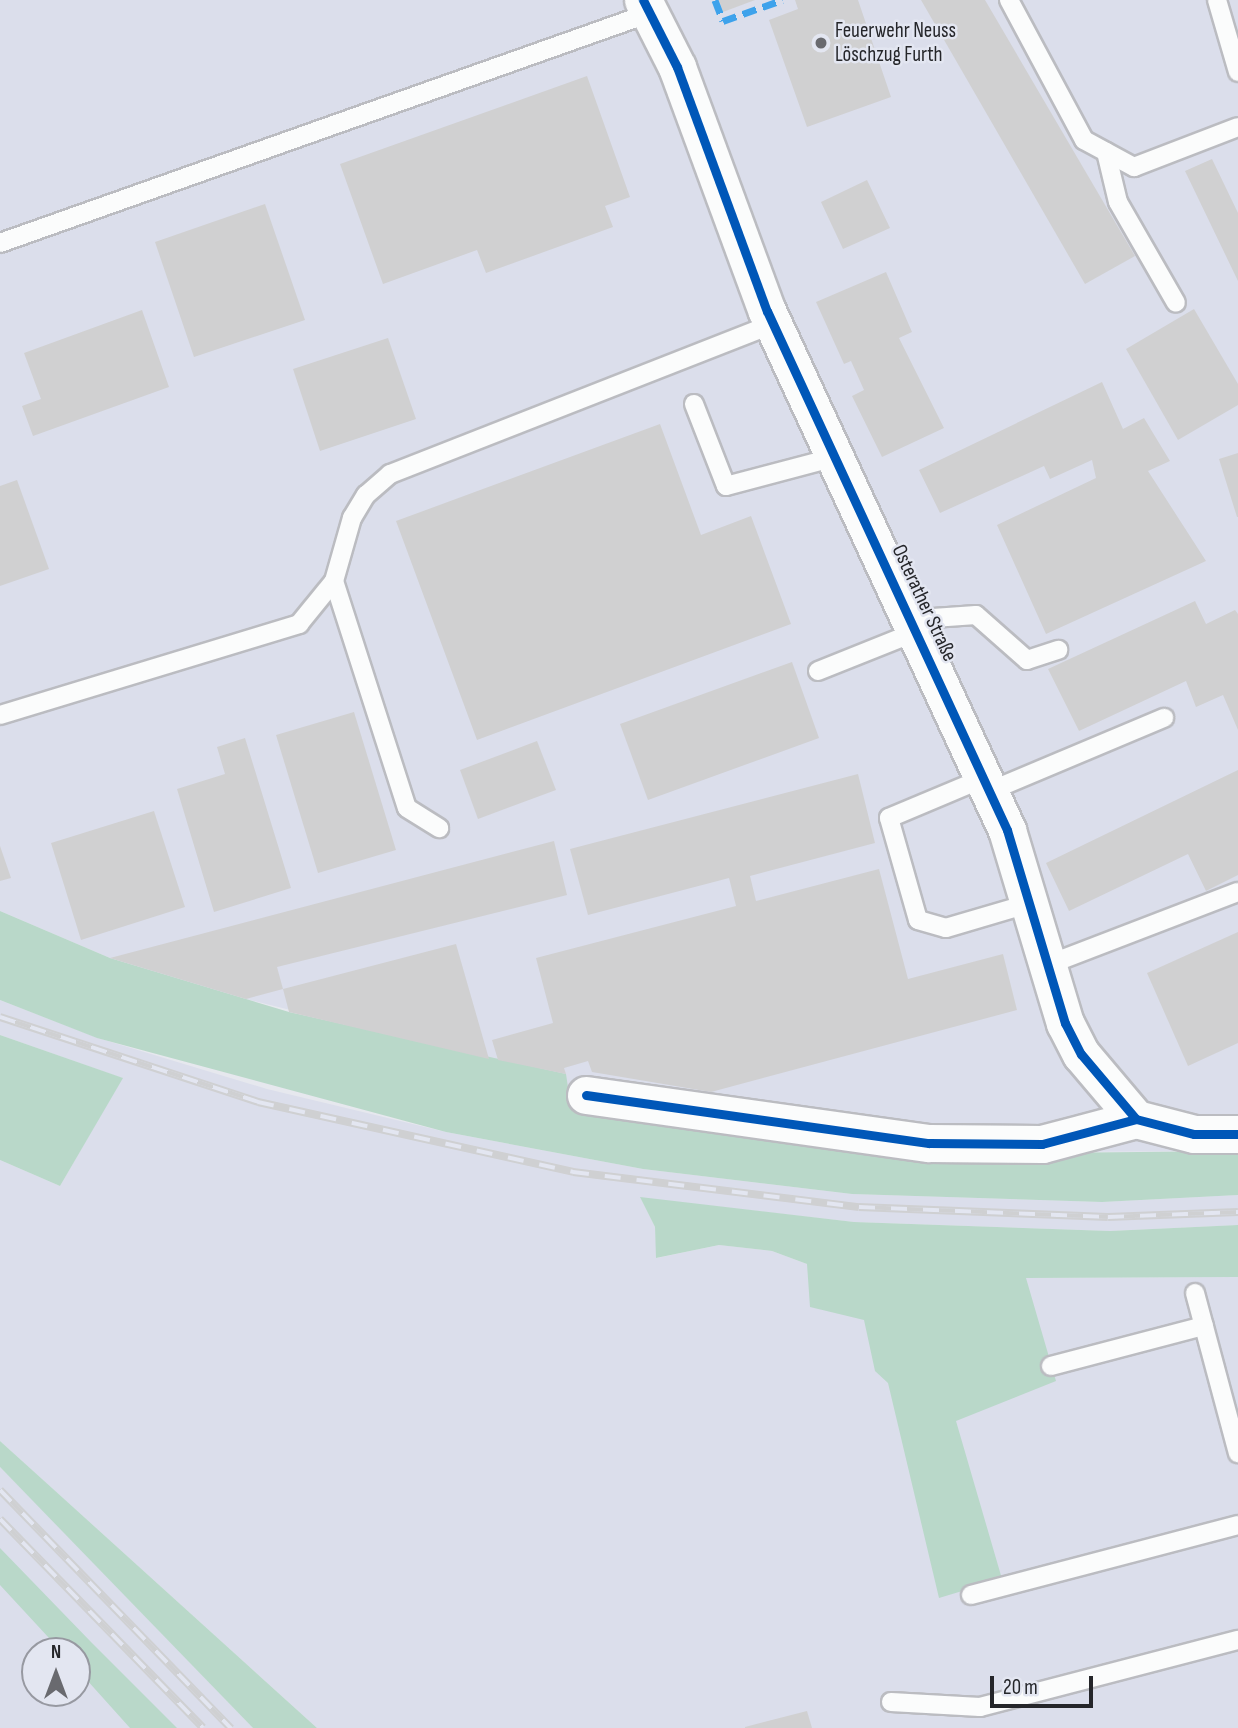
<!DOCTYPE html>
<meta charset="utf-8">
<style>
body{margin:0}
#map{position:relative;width:1238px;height:1728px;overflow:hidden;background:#e6e8ee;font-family:"Sofia Sans Condensed",sans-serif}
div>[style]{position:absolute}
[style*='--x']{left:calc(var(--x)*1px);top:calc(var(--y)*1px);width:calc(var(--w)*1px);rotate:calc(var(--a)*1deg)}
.built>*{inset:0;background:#dbdeeb}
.green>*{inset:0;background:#b9d8c9}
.building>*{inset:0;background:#d0d0d1}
.roads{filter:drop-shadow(2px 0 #bbbcc1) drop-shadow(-2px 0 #bbbcc1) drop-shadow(0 2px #bbbcc1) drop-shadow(0 -2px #bbbcc1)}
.service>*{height:18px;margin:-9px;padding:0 9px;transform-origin:9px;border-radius:9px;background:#fbfcfc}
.minor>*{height:37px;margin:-18.5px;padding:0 18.5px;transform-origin:18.5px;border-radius:18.5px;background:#fbfcfc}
.rail>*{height:8px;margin-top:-4px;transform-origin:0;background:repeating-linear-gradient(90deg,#e3e6f1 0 16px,#cfd0d2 0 32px);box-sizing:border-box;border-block:2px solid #cfd0d2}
.quiet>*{height:7px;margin-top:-3.5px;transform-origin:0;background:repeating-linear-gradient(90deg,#3ea2eb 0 14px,transparent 0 21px)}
.cycleway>*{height:9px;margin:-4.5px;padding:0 4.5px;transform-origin:4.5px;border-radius:4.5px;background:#0057b8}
.dots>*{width:19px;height:19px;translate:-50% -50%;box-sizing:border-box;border:4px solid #e3e6f1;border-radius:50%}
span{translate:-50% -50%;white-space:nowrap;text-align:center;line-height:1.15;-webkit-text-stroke:5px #e3e6f1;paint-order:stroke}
.poi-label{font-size:21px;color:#25262a}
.left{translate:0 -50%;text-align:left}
.street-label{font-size:21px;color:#25262a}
.north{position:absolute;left:21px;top:1637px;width:70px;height:70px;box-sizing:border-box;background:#e3e6f1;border:2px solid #9799a1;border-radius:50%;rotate:0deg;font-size:19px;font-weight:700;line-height:28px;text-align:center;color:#25262a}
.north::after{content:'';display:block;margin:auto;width:24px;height:32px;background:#696a6f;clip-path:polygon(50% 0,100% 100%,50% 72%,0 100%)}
.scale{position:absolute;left:990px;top:1676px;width:103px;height:32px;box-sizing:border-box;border:4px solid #25262a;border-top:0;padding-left:9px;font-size:21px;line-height:24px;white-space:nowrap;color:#25262a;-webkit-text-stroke:5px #e3e6f1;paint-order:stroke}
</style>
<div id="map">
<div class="built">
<div style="clip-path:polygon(0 0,1238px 0,1238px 1151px,1039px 1152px,570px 1101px,489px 1059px,246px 999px,110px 958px,0 911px)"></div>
<div style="clip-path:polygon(0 1000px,98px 1038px,267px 1089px,446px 1132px,643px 1169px,852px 1194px,1102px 1202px,1238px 1195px,1238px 1225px,1110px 1231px,854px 1222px,641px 1198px,655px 1227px,657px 1258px,719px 1245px,772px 1251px,807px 1264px,1026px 1278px,1238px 1277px,1238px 1728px,317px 1728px,0 1441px,0 1160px,60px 1186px,122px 1078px,0 1035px)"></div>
<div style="clip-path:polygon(evenodd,0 1467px,82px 1550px,253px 1728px,0 1728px,0 1467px,35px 1651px,77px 1651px,77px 1693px,35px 1693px,35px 1651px)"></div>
</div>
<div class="green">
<div style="clip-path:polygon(0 911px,110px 958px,289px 1012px,566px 1074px,570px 1101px,925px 1154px,1238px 1151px,1238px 1195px,1102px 1202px,852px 1194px,643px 1169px,446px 1132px,97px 1038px,0 1000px)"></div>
<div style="clip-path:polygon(0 1035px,123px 1078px,60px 1186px,0 1160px)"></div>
<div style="clip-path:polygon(640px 1197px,854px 1222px,1110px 1231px,1238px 1225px,1238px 1277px,1026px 1278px,1056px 1381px,956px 1421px,1002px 1579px,939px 1598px,888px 1383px,875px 1371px,864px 1320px,810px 1307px,807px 1264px,772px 1251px,719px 1245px,656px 1258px,655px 1227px)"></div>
<div style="clip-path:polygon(0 1441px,52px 1488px,317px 1728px,253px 1728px,0 1467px)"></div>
<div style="clip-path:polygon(0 1548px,91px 1642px,177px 1728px,130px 1728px,77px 1669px,77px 1651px,61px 1651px,0 1585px)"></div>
</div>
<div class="building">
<div style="clip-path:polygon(719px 0,755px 0,723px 12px)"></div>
<div style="clip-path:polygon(795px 0,858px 0,891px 97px,807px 127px,769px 20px,798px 9px)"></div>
<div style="clip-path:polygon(921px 0,985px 0,1135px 256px,1085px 284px)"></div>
<div style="clip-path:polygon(587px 76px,630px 197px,605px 206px,613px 227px,486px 273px,477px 250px,383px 284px,340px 164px)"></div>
<div style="clip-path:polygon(1212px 159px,1238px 213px,1238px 281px,1185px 171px)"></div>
<div style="clip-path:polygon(867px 180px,890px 228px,843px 249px,821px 202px)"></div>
<div style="clip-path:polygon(265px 204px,305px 320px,194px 357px,155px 242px)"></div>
<div style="clip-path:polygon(886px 272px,912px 332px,899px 338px,944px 428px,882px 457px,852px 396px,864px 390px,851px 361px,844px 364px,816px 302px)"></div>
<div style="clip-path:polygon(1194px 309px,1238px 384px,1238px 405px,1178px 440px,1126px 349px)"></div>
<div style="clip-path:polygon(142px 310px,169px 387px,33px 436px,22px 406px,41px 399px,24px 353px)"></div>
<div style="clip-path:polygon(388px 338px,416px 419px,320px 451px,293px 369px)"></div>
<div style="clip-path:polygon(1102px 382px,1123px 429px,1144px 418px,1153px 433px,1170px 461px,1148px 471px,1206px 561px,1046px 634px,997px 525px,1096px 478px,1092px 460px,1050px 479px,1044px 466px,940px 513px,919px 470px)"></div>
<div style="clip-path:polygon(660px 424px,701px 535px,751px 516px,791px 624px,477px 740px,396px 521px)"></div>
<div style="clip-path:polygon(1238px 453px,1238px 517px,1237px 517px,1219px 459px)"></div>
<div style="clip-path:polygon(17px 480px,49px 569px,0 586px,0 486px)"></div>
<div style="clip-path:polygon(1195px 601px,1206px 624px,1235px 610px,1238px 614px,1238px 730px,1223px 695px,1196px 707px,1186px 681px,1079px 731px,1048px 669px)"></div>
<div style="clip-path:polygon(792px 662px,819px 738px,648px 800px,620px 724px)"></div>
<div style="clip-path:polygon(354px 712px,396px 850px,318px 873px,276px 735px)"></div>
<div style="clip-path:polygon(245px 738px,291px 888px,214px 912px,177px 789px,225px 774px,217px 747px)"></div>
<div style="clip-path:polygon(537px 741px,556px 790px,478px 819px,460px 770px)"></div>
<div style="clip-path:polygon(1238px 770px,1238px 875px,1206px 891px,1188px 854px,1069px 911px,1046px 863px)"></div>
<div style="clip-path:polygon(858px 774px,875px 843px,750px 876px,756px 901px,879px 869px,908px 979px,1003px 954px,1017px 1010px,711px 1092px,592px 1072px,588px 1061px,564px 1068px,566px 1074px,498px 1060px,492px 1040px,553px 1023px,536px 958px,736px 906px,729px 878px,588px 915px,570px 849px)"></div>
<div style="clip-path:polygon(154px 811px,185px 907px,81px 940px,51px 843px)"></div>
<div style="clip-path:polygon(554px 841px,567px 895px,277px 967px,283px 989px,246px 999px,110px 958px)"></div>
<div style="clip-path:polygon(0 846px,11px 878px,0 881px)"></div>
<div style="clip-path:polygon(1238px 932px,1238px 1043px,1188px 1066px,1147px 973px)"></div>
<div style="clip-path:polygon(456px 944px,489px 1059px,289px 1012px,283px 989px)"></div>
<div style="clip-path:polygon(807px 1711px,812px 1728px,745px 1728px,745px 1727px)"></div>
</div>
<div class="roads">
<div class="service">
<div style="--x:1009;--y:0;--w:159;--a:61.8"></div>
<div style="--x:1084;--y:140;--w:57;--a:28.4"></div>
<div style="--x:1134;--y:167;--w:111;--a:-21"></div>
<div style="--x:1217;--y:0;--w:75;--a:73.7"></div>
<div style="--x:1106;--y:152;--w:51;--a:76.5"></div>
<div style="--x:1118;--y:202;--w:116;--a:60.1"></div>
<div style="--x:0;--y:243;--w:689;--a:-19.49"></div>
<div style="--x:694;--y:404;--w:88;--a:68.7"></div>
<div style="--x:726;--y:486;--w:114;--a:-14.8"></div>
<div style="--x:334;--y:581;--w:238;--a:72.2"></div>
<div style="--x:407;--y:808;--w:38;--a:32"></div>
<div style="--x:818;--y:671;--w:108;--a:-21.8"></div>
<div style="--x:918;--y:631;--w:20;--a:-41"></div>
<div style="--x:933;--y:618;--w:43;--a:-4"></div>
<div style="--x:976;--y:615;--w:68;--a:41.4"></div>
<div style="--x:1027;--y:660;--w:33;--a:-18"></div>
<div style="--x:0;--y:715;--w:313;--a:-16.9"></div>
<div style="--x:299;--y:624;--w:55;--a:-50.9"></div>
<div style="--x:334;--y:581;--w:66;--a:-74.1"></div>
<div style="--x:352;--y:518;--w:27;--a:-59"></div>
<div style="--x:366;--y:495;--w:32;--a:-41"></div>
<div style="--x:390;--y:474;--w:411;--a:-21.4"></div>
<div style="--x:984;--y:778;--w:103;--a:157.2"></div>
<div style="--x:889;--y:818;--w:106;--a:74.1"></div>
<div style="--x:918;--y:920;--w:29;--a:16"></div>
<div style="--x:946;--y:928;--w:89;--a:-16.4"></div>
<div style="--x:990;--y:791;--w:189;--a:-22.8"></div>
<div style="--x:1050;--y:964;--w:201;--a:-21"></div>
<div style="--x:1195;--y:1293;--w:166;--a:75"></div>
<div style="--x:1051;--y:1366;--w:158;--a:-14.7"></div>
<div style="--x:971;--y:1595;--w:276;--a:-14.7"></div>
<div style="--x:891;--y:1702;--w:89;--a:3.2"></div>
<div style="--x:980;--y:1707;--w:267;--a:-14.6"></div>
</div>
<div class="minor">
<div style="--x:643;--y:0;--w:75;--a:63.1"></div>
<div style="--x:677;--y:67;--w:260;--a:69.8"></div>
<div style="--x:767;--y:311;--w:572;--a:65.18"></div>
<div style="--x:1007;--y:830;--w:202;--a:73.3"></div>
<div style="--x:1065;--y:1023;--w:35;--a:63"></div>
<div style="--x:1081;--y:1054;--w:85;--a:49.8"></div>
<div style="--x:1136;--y:1119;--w:60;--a:14.5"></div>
<div style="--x:1194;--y:1134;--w:44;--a:0"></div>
<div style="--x:586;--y:1095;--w:346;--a:8"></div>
<div style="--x:929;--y:1143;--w:113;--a:0.5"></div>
<div style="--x:1042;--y:1144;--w:97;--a:-14.9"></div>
</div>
</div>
<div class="rail">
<div style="--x:0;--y:1017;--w:272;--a:18.2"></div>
<div style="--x:258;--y:1102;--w:323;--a:12.5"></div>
<div style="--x:573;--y:1172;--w:288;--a:7"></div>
<div style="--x:859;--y:1207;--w:249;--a:2.3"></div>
<div style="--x:1108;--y:1217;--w:130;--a:-2.2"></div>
<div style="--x:0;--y:1490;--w:332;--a:45.9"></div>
<div style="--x:0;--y:1519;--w:291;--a:45.8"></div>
</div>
<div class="quiet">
<div style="--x:715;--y:0;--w:22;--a:69"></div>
<div style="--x:723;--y:21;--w:63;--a:-19.6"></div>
</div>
<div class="cycleway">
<div style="--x:643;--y:0;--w:75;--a:63.1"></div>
<div style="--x:677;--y:67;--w:260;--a:69.8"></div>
<div style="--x:767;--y:311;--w:572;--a:65.18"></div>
<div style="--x:1007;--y:830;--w:202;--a:73.3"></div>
<div style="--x:1065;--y:1023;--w:35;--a:63"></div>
<div style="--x:1081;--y:1054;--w:85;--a:49.8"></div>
<div style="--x:1136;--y:1119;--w:60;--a:14.5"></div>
<div style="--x:1194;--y:1134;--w:44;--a:0"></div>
<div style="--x:586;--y:1095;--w:346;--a:8"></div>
<div style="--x:929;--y:1143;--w:113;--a:0.5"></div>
<div style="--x:1042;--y:1144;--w:97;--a:-14.9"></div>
</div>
<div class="dots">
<div style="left:821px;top:43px;background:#696a6f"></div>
</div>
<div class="poi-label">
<span class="left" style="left:835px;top:43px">Feuerwehr Neuss<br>Löschzug Furth</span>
</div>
<div class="street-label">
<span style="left:924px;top:603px;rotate:65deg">Osterather Straße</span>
</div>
<div class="north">N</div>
<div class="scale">20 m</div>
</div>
